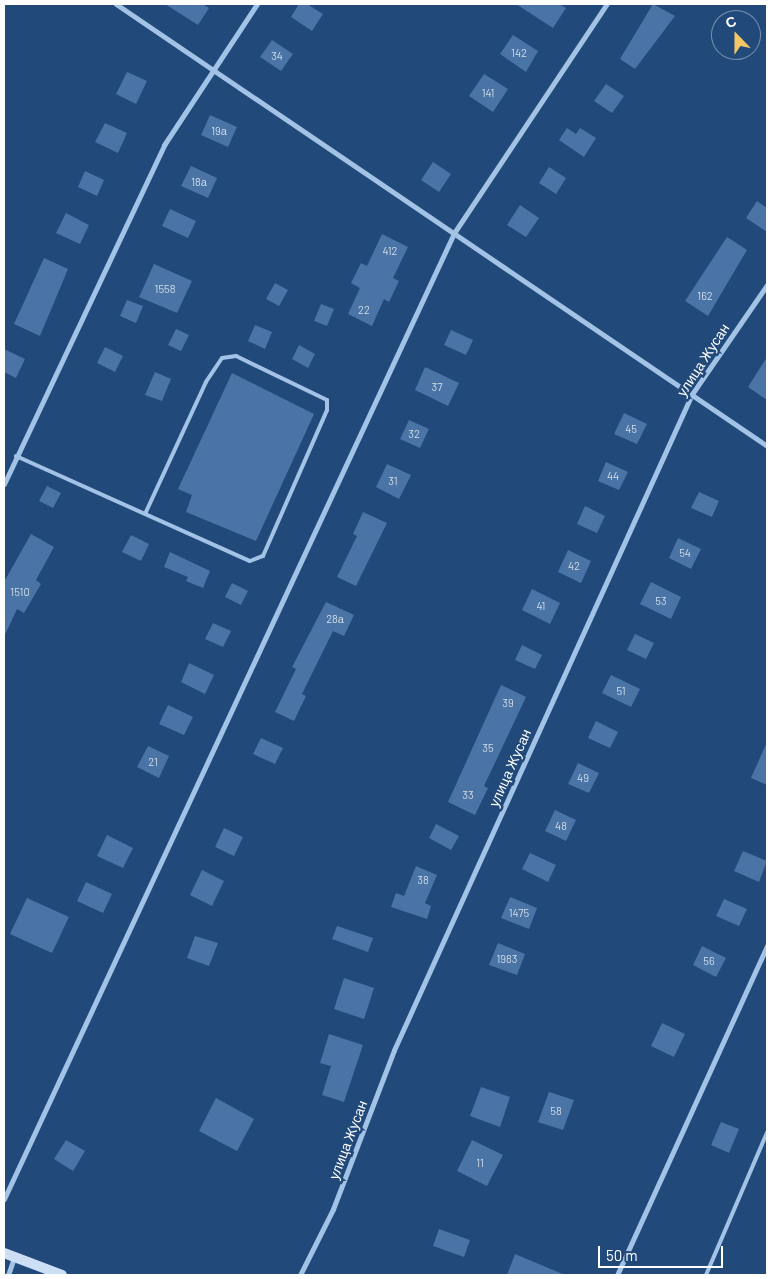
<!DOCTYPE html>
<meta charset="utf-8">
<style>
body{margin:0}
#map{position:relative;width:771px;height:1279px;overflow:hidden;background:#214a7b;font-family:Barlow,sans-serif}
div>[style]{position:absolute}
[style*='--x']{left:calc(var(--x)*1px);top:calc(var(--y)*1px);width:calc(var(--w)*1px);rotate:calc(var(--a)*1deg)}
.building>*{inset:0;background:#4974a5}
.lane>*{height:4px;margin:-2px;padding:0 2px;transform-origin:2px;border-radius:2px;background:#a3c3e6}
.street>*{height:5px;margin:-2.5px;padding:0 2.5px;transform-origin:2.5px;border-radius:2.5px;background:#a3c3e6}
.secondary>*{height:10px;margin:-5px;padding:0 5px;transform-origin:5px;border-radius:5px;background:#cddff5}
span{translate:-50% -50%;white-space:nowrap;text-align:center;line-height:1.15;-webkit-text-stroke:5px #214a7b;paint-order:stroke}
.number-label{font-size:11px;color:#d2dce8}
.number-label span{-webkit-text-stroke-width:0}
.street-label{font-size:14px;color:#fff}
.frame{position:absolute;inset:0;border:5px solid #fff;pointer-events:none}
.north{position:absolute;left:711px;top:10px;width:50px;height:50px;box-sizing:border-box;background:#214a7b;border:1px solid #7a92b0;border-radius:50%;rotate:338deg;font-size:14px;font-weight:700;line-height:20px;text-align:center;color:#fff}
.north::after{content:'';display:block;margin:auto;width:18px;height:22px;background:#f3c765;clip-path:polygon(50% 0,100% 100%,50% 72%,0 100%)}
.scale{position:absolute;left:598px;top:1246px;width:125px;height:22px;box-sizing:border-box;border:2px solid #fff;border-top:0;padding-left:6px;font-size:15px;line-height:18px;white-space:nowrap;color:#fff;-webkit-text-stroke:4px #214a7b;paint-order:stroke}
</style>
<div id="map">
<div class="building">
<div style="clip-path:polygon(165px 4px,202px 4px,209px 8px,198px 25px)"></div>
<div style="clip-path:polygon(299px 4px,307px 4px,323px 14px,312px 31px,291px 17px)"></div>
<div style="clip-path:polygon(516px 4px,559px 4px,566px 8px,553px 28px)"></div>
<div style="clip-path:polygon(653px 4px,675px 16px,635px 69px,620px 59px)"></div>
<div style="clip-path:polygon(513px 35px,538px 51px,526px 72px,500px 54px)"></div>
<div style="clip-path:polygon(272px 40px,293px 54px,281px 71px,260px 57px)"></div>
<div style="clip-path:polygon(127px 72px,147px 81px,136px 104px,116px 94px)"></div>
<div style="clip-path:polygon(484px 74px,508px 89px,493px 112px,469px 96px)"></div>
<div style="clip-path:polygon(606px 84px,624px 96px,612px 113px,594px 101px)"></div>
<div style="clip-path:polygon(210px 115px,237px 127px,228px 147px,201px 135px)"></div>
<div style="clip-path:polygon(105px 123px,127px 133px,118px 153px,95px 142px)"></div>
<div style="clip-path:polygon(567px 128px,576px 134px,580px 128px,596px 138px,584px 157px,559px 140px)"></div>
<div style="clip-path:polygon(433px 162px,451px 174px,439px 192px,421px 180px)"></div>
<div style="clip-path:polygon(191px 166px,217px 178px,208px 198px,181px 186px)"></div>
<div style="clip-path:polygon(549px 167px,566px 178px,556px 194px,539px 183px)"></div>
<div style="clip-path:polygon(85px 171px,104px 180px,97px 196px,78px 187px)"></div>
<div style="clip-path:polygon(757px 201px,767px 208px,767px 232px,746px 218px)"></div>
<div style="clip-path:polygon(520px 205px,539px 218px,526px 237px,507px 225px)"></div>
<div style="clip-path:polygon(170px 209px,196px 221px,188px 238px,162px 226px)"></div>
<div style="clip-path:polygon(66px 213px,89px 225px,80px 244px,56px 233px)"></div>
<div style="clip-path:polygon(382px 234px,408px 247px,393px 278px,399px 281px,389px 302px,384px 299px,372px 326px,348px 314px,360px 288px,351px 283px,361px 263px,367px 266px)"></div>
<div style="clip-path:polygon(727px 237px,747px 250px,708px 316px,685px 301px)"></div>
<div style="clip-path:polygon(44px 258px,68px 269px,40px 336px,14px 324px)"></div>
<div style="clip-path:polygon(154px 264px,192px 281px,177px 313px,139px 297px)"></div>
<div style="clip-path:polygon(275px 283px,288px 290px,279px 306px,266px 299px)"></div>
<div style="clip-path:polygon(127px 300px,143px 306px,136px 323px,120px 316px)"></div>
<div style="clip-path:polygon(321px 304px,334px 309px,327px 326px,314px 321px)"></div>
<div style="clip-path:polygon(255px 325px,272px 332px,265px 349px,248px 341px)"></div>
<div style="clip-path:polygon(176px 329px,189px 335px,181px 351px,168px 345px)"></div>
<div style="clip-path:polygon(451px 330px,473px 340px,466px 355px,444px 345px)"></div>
<div style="clip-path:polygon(299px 345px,315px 354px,308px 368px,292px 359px)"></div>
<div style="clip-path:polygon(105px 347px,123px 356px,115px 372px,97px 363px)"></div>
<div style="clip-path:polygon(4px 349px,25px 359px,16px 378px,4px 372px)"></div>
<div style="clip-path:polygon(767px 357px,767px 400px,748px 387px)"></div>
<div style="clip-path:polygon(425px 367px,459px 383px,448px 406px,415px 390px)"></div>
<div style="clip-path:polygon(155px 372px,171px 379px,162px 401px,145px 395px)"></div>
<div style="clip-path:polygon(232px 373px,314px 414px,256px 541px,186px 512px,192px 495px,178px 489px)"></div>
<div style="clip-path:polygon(624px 413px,647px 424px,637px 444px,614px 434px)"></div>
<div style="clip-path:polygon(409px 420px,429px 429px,420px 448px,400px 439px)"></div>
<div style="clip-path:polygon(606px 462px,628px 472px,619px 490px,598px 481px)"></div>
<div style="clip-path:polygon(387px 464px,411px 475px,399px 499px,376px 487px)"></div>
<div style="clip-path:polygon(47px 486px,61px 493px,53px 508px,39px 501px)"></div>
<div style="clip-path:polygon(699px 492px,719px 501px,712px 517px,691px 508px)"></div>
<div style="clip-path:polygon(585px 506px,605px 516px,597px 533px,577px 524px)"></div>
<div style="clip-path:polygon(363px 512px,387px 523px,356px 586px,337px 577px,357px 536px,353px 534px)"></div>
<div style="clip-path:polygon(31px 534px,54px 547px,36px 580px,41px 584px,24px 613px,17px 609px,4px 637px,4px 582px)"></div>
<div style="clip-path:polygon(131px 535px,149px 544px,141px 561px,122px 552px)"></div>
<div style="clip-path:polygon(678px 538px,701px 549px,691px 569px,669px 558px)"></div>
<div style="clip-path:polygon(568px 550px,591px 561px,581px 583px,558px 572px)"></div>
<div style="clip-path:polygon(170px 552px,210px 571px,203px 588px,186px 581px,188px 577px,164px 567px)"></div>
<div style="clip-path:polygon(651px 582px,681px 597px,671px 619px,640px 604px)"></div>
<div style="clip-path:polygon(232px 583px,248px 591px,241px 605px,225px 597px)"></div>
<div style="clip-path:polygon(532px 589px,560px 603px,550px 624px,522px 610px)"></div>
<div style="clip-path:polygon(326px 602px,354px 615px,344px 636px,333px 631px,302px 694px,306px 696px,294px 721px,275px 712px,296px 669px,292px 667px)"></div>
<div style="clip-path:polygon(213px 623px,231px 631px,223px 647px,205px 639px)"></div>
<div style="clip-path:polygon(635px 634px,654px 643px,646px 659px,627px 650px)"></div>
<div style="clip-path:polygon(522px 645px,542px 655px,535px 669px,515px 660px)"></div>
<div style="clip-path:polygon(189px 663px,214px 675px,205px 694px,181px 682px)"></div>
<div style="clip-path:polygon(611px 675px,640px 689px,631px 707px,602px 693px)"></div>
<div style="clip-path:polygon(501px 685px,526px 697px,484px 786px,488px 788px,475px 815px,448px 802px)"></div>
<div style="clip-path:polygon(168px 705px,193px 717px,184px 735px,159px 724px)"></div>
<div style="clip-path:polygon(596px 721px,618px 732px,610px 748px,588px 738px)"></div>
<div style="clip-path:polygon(261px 738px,283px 748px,275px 764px,253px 754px)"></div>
<div style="clip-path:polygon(767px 742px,767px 785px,751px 778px)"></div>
<div style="clip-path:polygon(148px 746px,169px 756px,159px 778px,137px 767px)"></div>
<div style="clip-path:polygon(578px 763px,599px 773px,589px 793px,568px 784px)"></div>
<div style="clip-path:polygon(555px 810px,576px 820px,566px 841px,545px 831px)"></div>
<div style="clip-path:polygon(436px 824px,459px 836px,451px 850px,429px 838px)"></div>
<div style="clip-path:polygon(224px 828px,243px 837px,234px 856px,215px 847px)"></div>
<div style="clip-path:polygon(107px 835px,133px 848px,123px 868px,97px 856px)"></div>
<div style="clip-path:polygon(743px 851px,767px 861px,759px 882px,734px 871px)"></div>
<div style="clip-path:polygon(530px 853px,556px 865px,548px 882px,522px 869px)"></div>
<div style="clip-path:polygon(416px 866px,437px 875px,425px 903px,431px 906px,427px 919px,391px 907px,396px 893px,404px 896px)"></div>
<div style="clip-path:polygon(202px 870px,224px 881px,212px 906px,190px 895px)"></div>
<div style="clip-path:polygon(86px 882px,112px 894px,103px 913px,77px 901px)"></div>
<div style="clip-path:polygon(510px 897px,537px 908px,529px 929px,501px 918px)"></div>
<div style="clip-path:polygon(27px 898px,69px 917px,52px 953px,10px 934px)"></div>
<div style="clip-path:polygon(724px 899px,747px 909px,739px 926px,716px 916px)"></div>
<div style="clip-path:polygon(337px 926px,373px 938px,368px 952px,332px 939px)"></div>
<div style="clip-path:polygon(195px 936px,218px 943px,209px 966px,187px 958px)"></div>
<div style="clip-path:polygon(498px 943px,525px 954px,517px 975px,489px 965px)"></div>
<div style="clip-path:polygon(702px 946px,726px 958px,716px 977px,693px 965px)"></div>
<div style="clip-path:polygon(344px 978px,374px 988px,364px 1019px,334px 1009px)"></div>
<div style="clip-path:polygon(662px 1023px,685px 1034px,674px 1057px,651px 1046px)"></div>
<div style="clip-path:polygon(329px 1034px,363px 1045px,344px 1102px,322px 1095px,331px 1066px,320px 1063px)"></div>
<div style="clip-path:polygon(481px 1087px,510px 1097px,500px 1127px,470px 1116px)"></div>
<div style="clip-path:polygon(549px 1092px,574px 1100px,563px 1130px,538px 1122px)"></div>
<div style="clip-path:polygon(216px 1098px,254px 1119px,237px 1151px,199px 1131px)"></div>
<div style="clip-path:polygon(721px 1122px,739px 1129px,729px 1153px,711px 1145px)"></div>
<div style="clip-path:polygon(66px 1140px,85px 1151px,73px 1171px,54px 1159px)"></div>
<div style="clip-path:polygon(472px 1140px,503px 1155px,487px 1186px,457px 1171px)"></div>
<div style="clip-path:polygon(439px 1229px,470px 1240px,464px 1257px,433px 1246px)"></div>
<div style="clip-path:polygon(515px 1254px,565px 1275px,507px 1275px)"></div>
</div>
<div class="lane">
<div style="--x:16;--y:456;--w:256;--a:24.2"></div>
<div style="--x:250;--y:561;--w:14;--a:-21"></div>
<div style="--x:263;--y:556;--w:159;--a:-66.3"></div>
<div style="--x:327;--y:410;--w:10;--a:-90"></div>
<div style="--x:327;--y:400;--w:101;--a:-154.2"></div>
<div style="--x:236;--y:356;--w:14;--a:172"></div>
<div style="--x:222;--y:358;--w:29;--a:124"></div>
<div style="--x:206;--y:382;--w:145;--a:114.8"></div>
<div style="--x:706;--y:1275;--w:155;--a:-66.8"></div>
</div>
<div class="street">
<div style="--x:116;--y:4;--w:787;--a:34.17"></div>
<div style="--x:4;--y:484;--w:375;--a:-64.7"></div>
<div style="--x:164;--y:145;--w:169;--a:-56.6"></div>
<div style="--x:4;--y:1199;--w:1066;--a:-65.02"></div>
<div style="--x:454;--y:233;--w:275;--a:-56.3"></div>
<div style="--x:8;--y:1275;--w:18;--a:-71"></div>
<div style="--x:300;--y:1275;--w:74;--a:-63.4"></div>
<div style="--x:333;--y:1209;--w:170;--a:-69"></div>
<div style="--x:394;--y:1050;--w:721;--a:-65.57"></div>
<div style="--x:692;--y:394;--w:132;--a:-55.5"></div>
<div style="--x:617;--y:1275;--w:362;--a:-65.5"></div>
</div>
<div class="secondary">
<div style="--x:4;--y:1253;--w:62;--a:20.8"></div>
</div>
<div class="number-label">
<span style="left:519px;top:53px">142</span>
<span style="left:277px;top:56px">34</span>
<span style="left:488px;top:93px">141</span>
<span style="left:219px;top:131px">19а</span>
<span style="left:199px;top:182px">18а</span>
<span style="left:390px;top:251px">412</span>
<span style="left:165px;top:289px">1558</span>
<span style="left:705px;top:296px">162</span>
<span style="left:364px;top:310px">22</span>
<span style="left:437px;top:387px">37</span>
<span style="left:631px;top:429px">45</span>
<span style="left:414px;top:434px">32</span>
<span style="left:613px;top:476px">44</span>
<span style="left:393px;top:481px">31</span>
<span style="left:685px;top:553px">54</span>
<span style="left:574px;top:566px">42</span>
<span style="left:20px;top:592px">1510</span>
<span style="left:661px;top:601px">53</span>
<span style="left:541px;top:606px">41</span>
<span style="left:335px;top:619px">28а</span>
<span style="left:621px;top:691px">51</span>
<span style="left:508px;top:703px">39</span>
<span style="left:488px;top:748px">35</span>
<span style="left:153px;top:762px">21</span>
<span style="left:583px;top:778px">49</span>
<span style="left:468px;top:795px">33</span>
<span style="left:561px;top:826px">48</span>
<span style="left:423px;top:880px">38</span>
<span style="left:519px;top:913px">1475</span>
<span style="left:507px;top:959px">1983</span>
<span style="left:709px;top:961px">56</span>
<span style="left:556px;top:1111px">58</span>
<span style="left:480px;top:1163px">11</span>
</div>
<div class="street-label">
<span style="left:703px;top:360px;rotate:-57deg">улица Жусан</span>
<span style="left:510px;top:768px;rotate:-66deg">улица Жусан</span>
<span style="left:348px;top:1140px;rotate:-69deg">улица Жусан</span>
</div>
<div class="frame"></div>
<div class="north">С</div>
<div class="scale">50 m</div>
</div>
